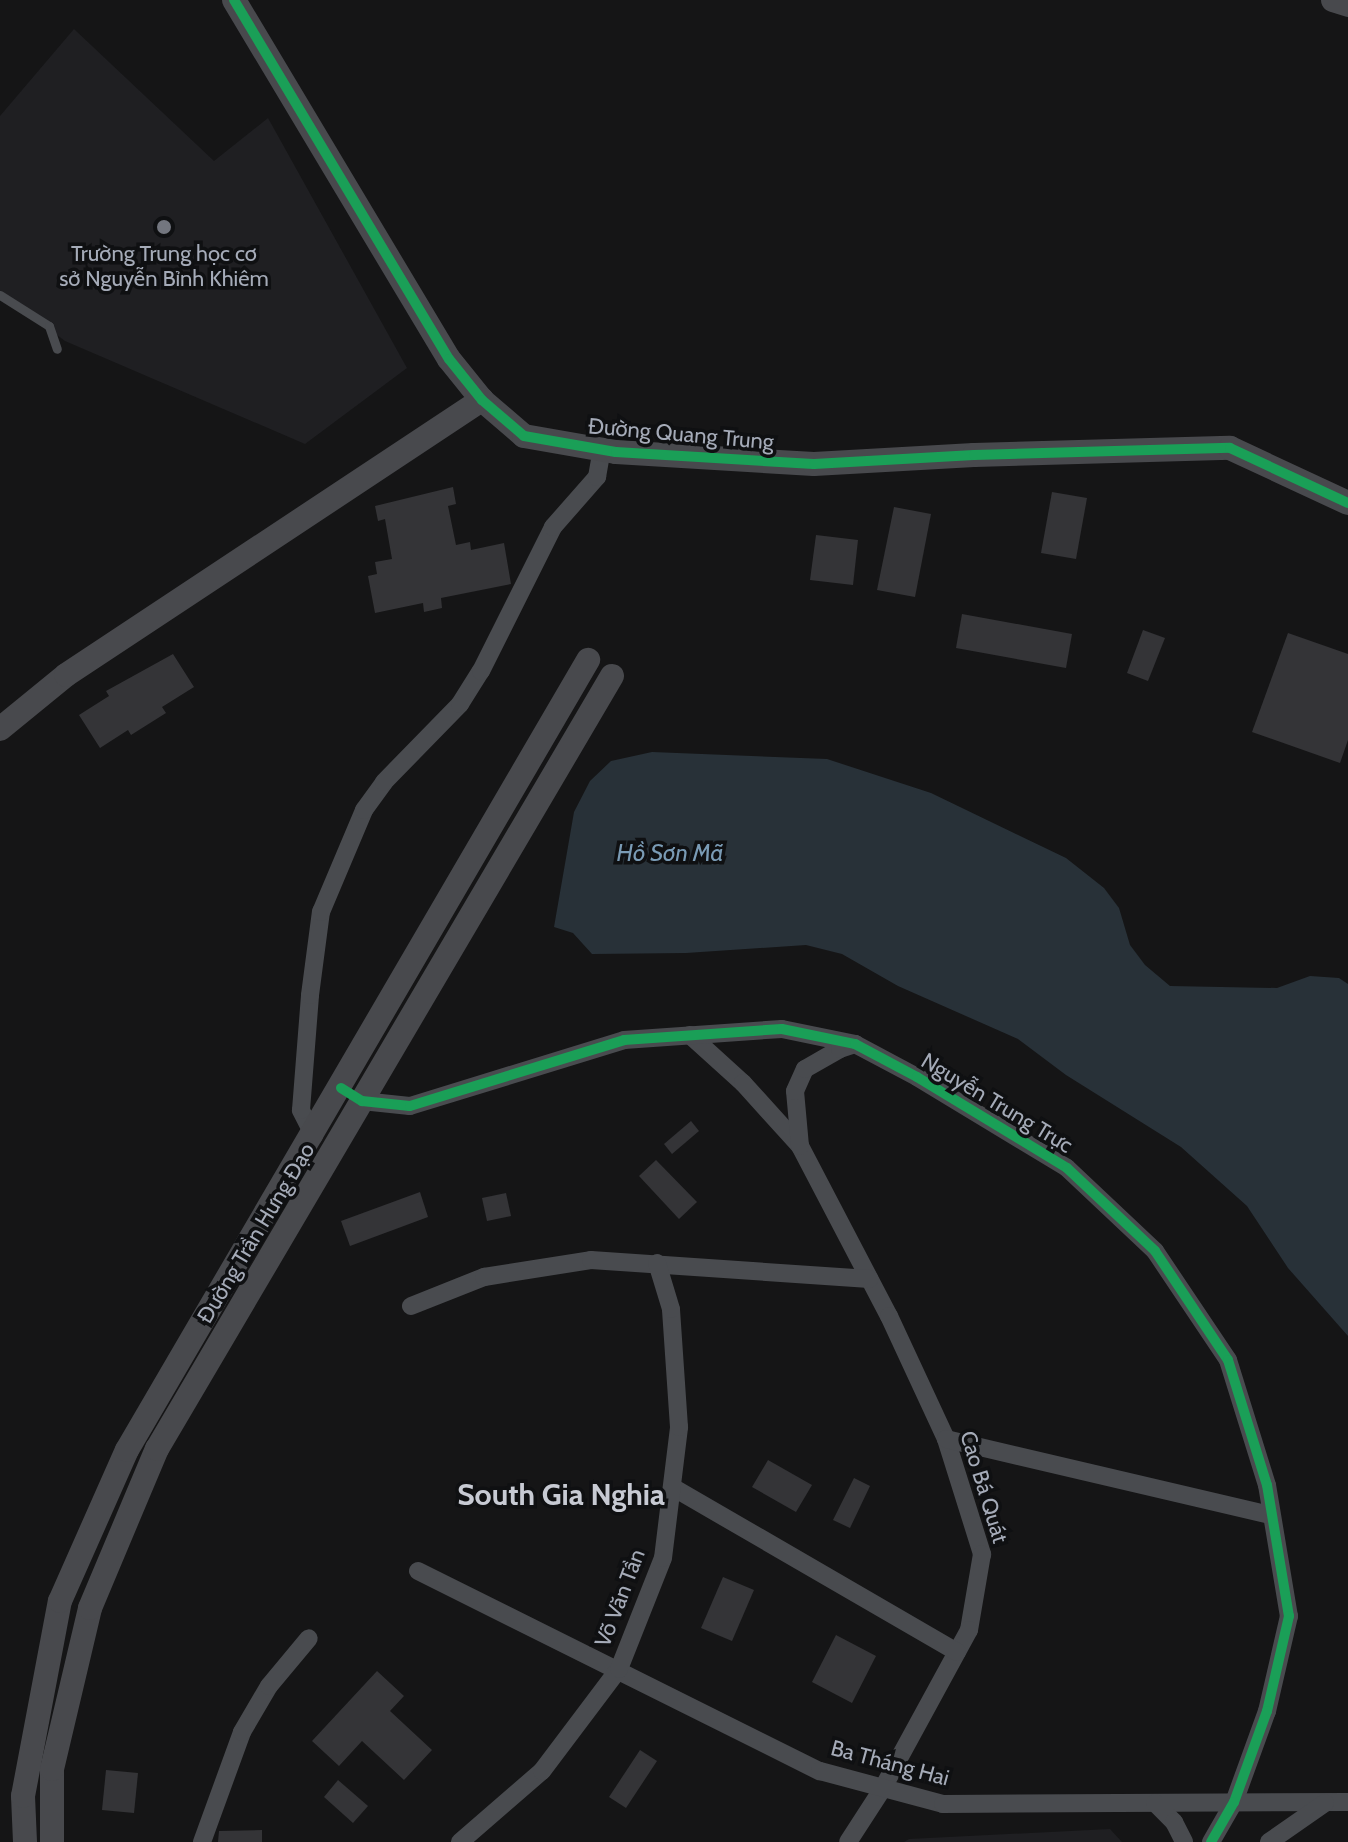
<!DOCTYPE html>
<meta charset="utf-8">
<style>
body{margin:0}
#map{position:relative;width:1348px;height:1842px;overflow:hidden;background:#151516;font-family:Cabin,sans-serif}
div>[style]{position:absolute}
[style*='--x']{left:calc(var(--x)*1px);top:calc(var(--y)*1px);width:calc(var(--w)*1px);rotate:calc(var(--a)*1deg)}
.built>*{inset:0;background:#1f1f22}
.water>*{inset:0;background:#283138}
.building>*{inset:0;background:#343437}
.lane>*{height:9px;margin:-4.5px;padding:0 4.5px;transform-origin:4.5px;border-radius:4.5px;background:#494b4f}
.street>*{height:18px;margin:-9px;padding:0 9px;transform-origin:9px;border-radius:9px;background:#494b4f}
.secondary>*{height:24px;margin:-12px;padding:0 12px;transform-origin:12px;border-radius:12px;background:#48494d}
.cycleway>*{height:10px;margin:-5px;padding:0 5px;transform-origin:5px;border-radius:5px;background:#1a9f57}
.dots>*{width:22px;height:22px;translate:-50% -50%;box-sizing:border-box;border:4px solid #0f1012;border-radius:50%}
span{translate:-50% -50%;white-space:nowrap;text-align:center;line-height:1.15;-webkit-text-stroke:7px #0f1012;paint-order:stroke}
.poi-label{font-size:22px;color:#a5abb8}
.street-label{font-size:22px;color:#a5abb8}
.water-label{font-size:24px;color:#7a9bb5;font-style:italic}
.district-label{font-size:30px;color:#c7cad3;font-weight:700}
</style>
<div id="map">
<div class="built">
<div style="clip-path:polygon(74px 29px,214px 161px,268px 118px,407px 368px,305px 444px,65px 341px,0 292px,0 116px)"></div>
<div style="clip-path:polygon(1110px 1829px,1122px 1842px,904px 1842px,909px 1839px)"></div>
</div>
<div class="water">
<div style="clip-path:polygon(652px 752px,827px 759px,931px 793px,1066px 858px,1104px 888px,1119px 908px,1130px 945px,1145px 965px,1170px 986px,1277px 988px,1310px 976px,1339px 978px,1348px 984px,1348px 1336px,1288px 1268px,1247px 1206px,1181px 1147px,1066px 1075px,1018px 1039px,898px 986px,842px 954px,806px 945px,686px 953px,592px 954px,573px 933px,554px 927px,574px 812px,590px 781px,611px 761px)"></div>
</div>
<div class="building">
<div style="clip-path:polygon(453px 487px,456px 504px,448px 506px,456px 545px,470px 542px,471px 550px,504px 543px,511px 584px,441px 598px,442px 608px,424px 612px,423px 603px,375px 613px,368px 576px,377px 574px,375px 562px,392px 559px,385px 519px,378px 521px,375px 506px)"></div>
<div style="clip-path:polygon(1052px 492px,1087px 498px,1076px 559px,1041px 553px)"></div>
<div style="clip-path:polygon(894px 507px,931px 514px,915px 597px,877px 590px)"></div>
<div style="clip-path:polygon(816px 535px,858px 540px,853px 585px,810px 580px)"></div>
<div style="clip-path:polygon(962px 614px,1072px 634px,1066px 668px,956px 648px)"></div>
<div style="clip-path:polygon(1143px 630px,1165px 638px,1148px 681px,1127px 673px)"></div>
<div style="clip-path:polygon(1288px 633px,1348px 654px,1348px 740px,1340px 763px,1252px 732px)"></div>
<div style="clip-path:polygon(173px 654px,194px 687px,162px 707px,166px 713px,131px 735px,128px 730px,100px 748px,79px 715px,109px 696px,106px 691px)"></div>
<div style="clip-path:polygon(691px 1121px,699px 1131px,672px 1154px,664px 1144px)"></div>
<div style="clip-path:polygon(656px 1160px,697px 1202px,679px 1219px,639px 1176px)"></div>
<div style="clip-path:polygon(420px 1192px,428px 1217px,350px 1246px,341px 1221px)"></div>
<div style="clip-path:polygon(506px 1193px,511px 1216px,487px 1221px,482px 1198px)"></div>
<div style="clip-path:polygon(768px 1460px,812px 1485px,796px 1512px,752px 1487px)"></div>
<div style="clip-path:polygon(854px 1478px,870px 1486px,850px 1528px,833px 1520px)"></div>
<div style="clip-path:polygon(723px 1577px,754px 1590px,732px 1641px,701px 1628px)"></div>
<div style="clip-path:polygon(836px 1635px,876px 1656px,852px 1703px,812px 1682px)"></div>
<div style="clip-path:polygon(377px 1671px,404px 1696px,390px 1711px,432px 1750px,404px 1780px,362px 1741px,339px 1766px,312px 1741px)"></div>
<div style="clip-path:polygon(640px 1750px,657px 1761px,626px 1808px,609px 1797px)"></div>
<div style="clip-path:polygon(106px 1770px,138px 1773px,134px 1813px,102px 1810px)"></div>
<div style="clip-path:polygon(338px 1780px,368px 1806px,353px 1823px,324px 1797px)"></div>
<div style="clip-path:polygon(262px 1830px,262px 1842px,218px 1842px,219px 1831px)"></div>
</div>
<div class="lane">
<div style="--x:0;--y:295;--w:58;--a:32.3"></div>
<div style="--x:49;--y:326;--w:24;--a:71"></div>
</div>
<div class="street">
<div style="--x:690;--y:1035;--w:72;--a:42.2"></div>
<div style="--x:743;--y:1083;--w:85;--a:47.9"></div>
<div style="--x:800;--y:1146;--w:192;--a:62.4"></div>
<div style="--x:889;--y:1316;--w:136;--a:65.1"></div>
<div style="--x:946;--y:1439;--w:121;--a:72.6"></div>
<div style="--x:982;--y:1554;--w:77;--a:99.7"></div>
<div style="--x:969;--y:1630;--w:180;--a:118.6"></div>
<div style="--x:883;--y:1788;--w:64;--a:122.9"></div>
<div style="--x:362;--y:1101;--w:48;--a:5.9"></div>
<div style="--x:410;--y:1106;--w:224;--a:-17.1"></div>
<div style="--x:624;--y:1040;--w:158;--a:-4"></div>
<div style="--x:782;--y:1029;--w:75;--a:11.6"></div>
<div style="--x:855;--y:1044;--w:70;--a:28"></div>
<div style="--x:917;--y:1077;--w:175;--a:31.2"></div>
<div style="--x:1067;--y:1168;--w:121;--a:43.3"></div>
<div style="--x:1155;--y:1251;--w:131;--a:56.2"></div>
<div style="--x:1228;--y:1360;--w:131;--a:72.7"></div>
<div style="--x:1267;--y:1485;--w:133;--a:80.5"></div>
<div style="--x:1289;--y:1616;--w:98;--a:103"></div>
<div style="--x:1267;--y:1711;--w:97;--a:109.9"></div>
<div style="--x:1234;--y:1802;--w:46;--a:119.9"></div>
<div style="--x:314;--y:1136;--w:29;--a:-117"></div>
<div style="--x:301;--y:1110;--w:115;--a:-85.5"></div>
<div style="--x:310;--y:995;--w:84;--a:-82.5"></div>
<div style="--x:321;--y:912;--w:111;--a:-67.1"></div>
<div style="--x:364;--y:810;--w:34;--a:-54"></div>
<div style="--x:384;--y:782;--w:109;--a:-45.7"></div>
<div style="--x:460;--y:704;--w:39;--a:-58"></div>
<div style="--x:481;--y:671;--w:161;--a:-63.4"></div>
<div style="--x:553;--y:527;--w:67;--a:-48.7"></div>
<div style="--x:597;--y:477;--w:27;--a:-80"></div>
<div style="--x:800;--y:1146;--w:55;--a:-95.2"></div>
<div style="--x:795;--y:1091;--w:24;--a:-66"></div>
<div style="--x:805;--y:1069;--w:40;--a:-29.7"></div>
<div style="--x:840;--y:1049;--w:16;--a:-18"></div>
<div style="--x:411;--y:1306;--w:79;--a:-21.7"></div>
<div style="--x:484;--y:1277;--w:108;--a:-9"></div>
<div style="--x:591;--y:1260;--w:279;--a:3.9"></div>
<div style="--x:946;--y:1439;--w:334;--a:13.2"></div>
<div style="--x:674;--y:1488;--w:327;--a:30.1"></div>
<div style="--x:418;--y:1571;--w:449;--a:26.5"></div>
<div style="--x:820;--y:1771;--w:127;--a:15"></div>
<div style="--x:943;--y:1804;--w:405;--a:-0.3"></div>
<div style="--x:1155;--y:1803;--w:27;--a:45"></div>
<div style="--x:1174;--y:1822;--w:22;--a:63"></div>
<div style="--x:202;--y:1842;--w:117;--a:-70"></div>
<div style="--x:242;--y:1732;--w:53;--a:-59.6"></div>
<div style="--x:269;--y:1686;--w:62;--a:-50.2"></div>
<div style="--x:460;--y:1842;--w:108;--a:-40.9"></div>
<div style="--x:542;--y:1771;--w:128;--a:-53"></div>
<div style="--x:619;--y:1669;--w:119;--a:-68.4"></div>
<div style="--x:663;--y:1558;--w:132;--a:-83"></div>
<div style="--x:679;--y:1427;--w:118;--a:-93.9"></div>
<div style="--x:671;--y:1309;--w:48;--a:-106.9"></div>
<div style="--x:1269;--y:1842;--w:68;--a:-34.9"></div>
</div>
<div class="secondary">
<div style="--x:234;--y:0;--w:418;--a:59.1"></div>
<div style="--x:449;--y:359;--w:53;--a:51.2"></div>
<div style="--x:482;--y:400;--w:55;--a:40.6"></div>
<div style="--x:524;--y:436;--w:93;--a:9.9"></div>
<div style="--x:616;--y:452;--w:198;--a:3.5"></div>
<div style="--x:814;--y:464;--w:160;--a:-3.2"></div>
<div style="--x:974;--y:455;--w:256;--a:-1.6"></div>
<div style="--x:1230;--y:448;--w:130;--a:25"></div>
<div style="--x:1333;--y:0;--w:16;--a:18"></div>
<div style="--x:0;--y:729;--w:85;--a:-39.3"></div>
<div style="--x:66;--y:675;--w:499;--a:-33.5"></div>
<div style="--x:25;--y:1842;--w:46;--a:-92.5"></div>
<div style="--x:23;--y:1796;--w:198;--a:-79.3"></div>
<div style="--x:60;--y:1601;--w:165;--a:-66.1"></div>
<div style="--x:127;--y:1450;--w:915;--a:-59.73"></div>
<div style="--x:52;--y:1842;--w:73;--a:-90"></div>
<div style="--x:52;--y:1769;--w:165;--a:-76.7"></div>
<div style="--x:90;--y:1608;--w:173;--a:-67.2"></div>
<div style="--x:157;--y:1449;--w:897;--a:-59.52"></div>
</div>
<div class="cycleway">
<div style="--x:234;--y:0;--w:418;--a:59.1"></div>
<div style="--x:449;--y:359;--w:53;--a:51.2"></div>
<div style="--x:482;--y:400;--w:55;--a:40.6"></div>
<div style="--x:524;--y:436;--w:93;--a:9.9"></div>
<div style="--x:616;--y:452;--w:198;--a:3.5"></div>
<div style="--x:814;--y:464;--w:160;--a:-3.2"></div>
<div style="--x:974;--y:455;--w:256;--a:-1.6"></div>
<div style="--x:1230;--y:448;--w:130;--a:25"></div>
<div style="--x:341;--y:1088;--w:25;--a:32"></div>
<div style="--x:362;--y:1101;--w:48;--a:5.9"></div>
<div style="--x:410;--y:1106;--w:224;--a:-17.1"></div>
<div style="--x:624;--y:1040;--w:158;--a:-4"></div>
<div style="--x:782;--y:1029;--w:75;--a:11.6"></div>
<div style="--x:855;--y:1044;--w:70;--a:28"></div>
<div style="--x:917;--y:1077;--w:175;--a:31.2"></div>
<div style="--x:1067;--y:1168;--w:121;--a:43.3"></div>
<div style="--x:1155;--y:1251;--w:131;--a:56.2"></div>
<div style="--x:1228;--y:1360;--w:131;--a:72.7"></div>
<div style="--x:1267;--y:1485;--w:133;--a:80.5"></div>
<div style="--x:1289;--y:1616;--w:98;--a:103"></div>
<div style="--x:1267;--y:1711;--w:97;--a:109.9"></div>
<div style="--x:1234;--y:1802;--w:46;--a:119.9"></div>
</div>
<div class="dots">
<div style="left:164px;top:227px;background:#73767f"></div>
</div>
<div class="poi-label">
<span style="left:164px;top:266px">Trường Trung học cơ<br>sở Nguyễn Bỉnh Khiêm</span>
</div>
<div class="street-label">
<span style="left:681px;top:434px;rotate:5deg">Đường Quang Trung</span>
<span style="left:997px;top:1103px;rotate:31deg">Nguyễn Trung Trực</span>
<span style="left:256px;top:1233px;rotate:-59deg">Đường Trần Hưng Đạo</span>
<span style="left:984px;top:1487px;rotate:73deg">Cao Bá Quát</span>
<span style="left:620px;top:1598px;rotate:-69deg">Võ Văn Tần</span>
<span style="left:890px;top:1763px;rotate:15deg">Ba Tháng Hai</span>
</div>
<div class="water-label">
<span style="left:670px;top:853px">Hồ Sơn Mã</span>
</div>
<div class="district-label">
<span style="left:561px;top:1495px">South Gia Nghia</span>
</div>
</div>
